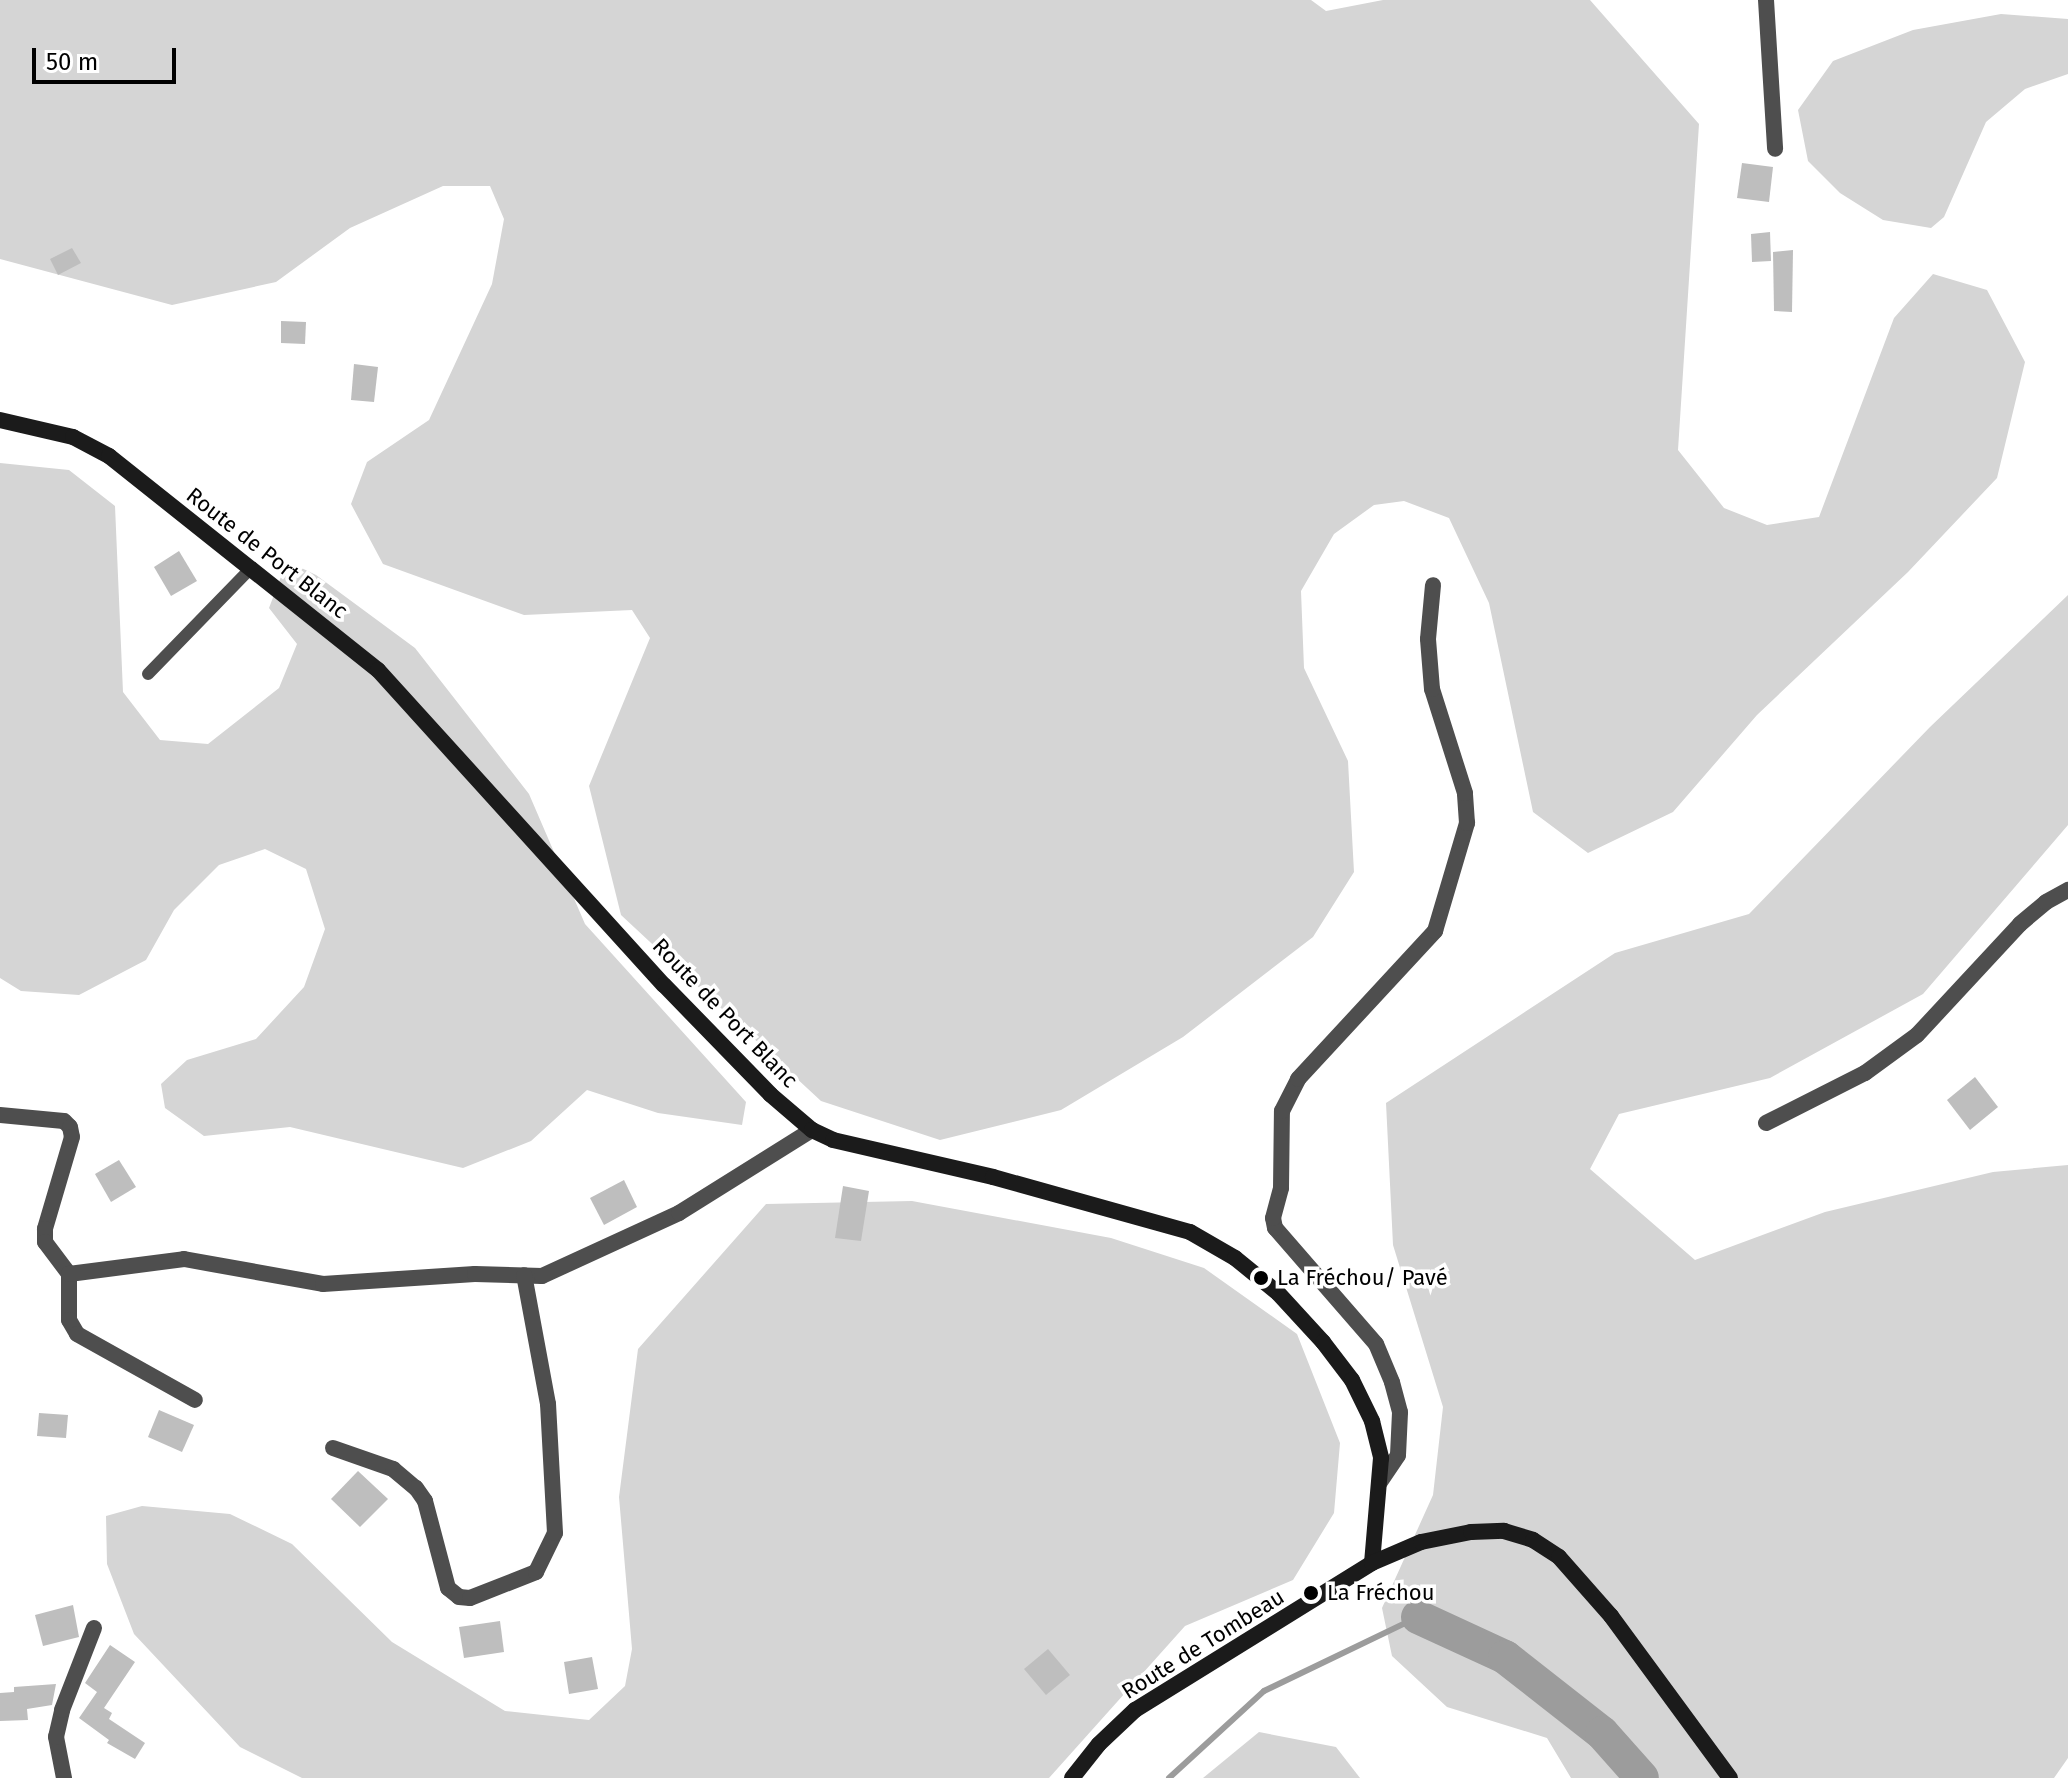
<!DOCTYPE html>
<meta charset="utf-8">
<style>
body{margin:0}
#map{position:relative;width:2068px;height:1778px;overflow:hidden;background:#fff;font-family:"Fira Sans",sans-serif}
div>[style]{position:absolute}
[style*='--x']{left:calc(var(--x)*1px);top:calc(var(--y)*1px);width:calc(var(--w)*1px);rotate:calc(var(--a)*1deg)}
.green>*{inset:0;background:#d5d5d5}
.stream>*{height:6px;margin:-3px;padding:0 3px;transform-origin:3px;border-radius:3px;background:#9c9c9c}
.river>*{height:34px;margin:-17px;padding:0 17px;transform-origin:17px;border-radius:17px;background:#9c9c9c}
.building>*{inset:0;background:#bebebe}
.lane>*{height:12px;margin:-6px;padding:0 6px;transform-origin:6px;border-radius:6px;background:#4e4e4e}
.street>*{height:16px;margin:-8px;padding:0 8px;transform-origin:8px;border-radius:8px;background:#4e4e4e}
.secondary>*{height:16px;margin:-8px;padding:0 8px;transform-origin:8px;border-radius:8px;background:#1b1b1b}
.dots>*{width:22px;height:22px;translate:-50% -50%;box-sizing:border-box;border:4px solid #fff;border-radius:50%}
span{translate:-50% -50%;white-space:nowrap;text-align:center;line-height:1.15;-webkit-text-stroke:7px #fff;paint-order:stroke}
.street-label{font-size:22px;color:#000}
.poi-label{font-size:22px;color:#000}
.left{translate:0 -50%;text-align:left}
.scale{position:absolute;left:32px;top:48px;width:144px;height:36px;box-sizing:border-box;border:4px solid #000;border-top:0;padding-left:10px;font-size:24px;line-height:28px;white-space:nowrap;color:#000;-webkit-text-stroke:6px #fff;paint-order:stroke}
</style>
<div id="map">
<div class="green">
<div style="clip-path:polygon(0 0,1311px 0,1326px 11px,1383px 0,1590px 0,1699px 124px,1678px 450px,1724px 508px,1767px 525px,1819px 517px,1894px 318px,1933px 274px,1987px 290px,2025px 362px,1997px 478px,1908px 572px,1757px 715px,1673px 812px,1588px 853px,1533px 812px,1489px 603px,1449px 518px,1404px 501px,1374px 505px,1334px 534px,1301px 591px,1304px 668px,1348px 761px,1354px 872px,1313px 937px,1183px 1037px,1061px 1110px,940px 1140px,821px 1101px,621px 915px,589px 786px,650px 638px,632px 610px,524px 615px,383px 564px,351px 504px,367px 462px,429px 420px,492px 284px,504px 219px,490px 186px,443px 186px,350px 228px,276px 282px,172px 305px,0 259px)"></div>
<div style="clip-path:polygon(2001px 14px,2068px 19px,2068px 74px,2025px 89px,1986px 122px,1944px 217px,1931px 228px,1883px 220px,1840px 193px,1808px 161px,1798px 110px,1833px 61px,1913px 30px)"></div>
<div style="clip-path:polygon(0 463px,69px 470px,115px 506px,123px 692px,160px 740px,208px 744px,279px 688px,297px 644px,269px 608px,287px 561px,316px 575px,415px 648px,529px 794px,585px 924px,746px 1102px,742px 1125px,658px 1113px,587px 1090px,531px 1141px,463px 1168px,290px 1127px,204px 1136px,165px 1108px,161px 1084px,187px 1060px,256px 1039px,304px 987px,325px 929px,306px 869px,265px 849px,219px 865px,174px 910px,146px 960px,79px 995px,21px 991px,0 978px)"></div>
<div style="clip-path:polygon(2068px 595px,2068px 825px,1923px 994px,1770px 1078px,1619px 1114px,1590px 1169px,1695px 1260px,1825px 1212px,1993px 1172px,2068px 1165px,2068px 1758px,2054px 1778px,1571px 1778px,1547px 1738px,1447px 1707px,1392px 1656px,1382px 1608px,1433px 1495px,1443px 1407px,1393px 1245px,1386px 1103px,1615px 953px,1749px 914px,1930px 727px)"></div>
<div style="clip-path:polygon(912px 1201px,1111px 1238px,1204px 1268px,1297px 1334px,1340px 1443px,1334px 1513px,1293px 1580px,1185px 1626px,1049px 1778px,302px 1778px,240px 1747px,134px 1634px,107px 1564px,106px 1516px,142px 1506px,230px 1514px,292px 1544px,392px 1642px,505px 1711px,589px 1720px,625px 1686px,632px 1649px,619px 1497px,638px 1349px,766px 1204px)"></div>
<div style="clip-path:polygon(1259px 1732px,1336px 1747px,1360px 1778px,1203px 1778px)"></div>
</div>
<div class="stream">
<div style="--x:1169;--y:1778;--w:129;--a:-42.5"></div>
<div style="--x:1264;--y:1691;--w:171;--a:-25.7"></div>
</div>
<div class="river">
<div style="--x:1418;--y:1617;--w:96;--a:24.7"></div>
<div style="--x:1505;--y:1657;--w:123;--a:38.1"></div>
<div style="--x:1602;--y:1733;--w:60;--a:48.4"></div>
</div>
<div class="building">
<div style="clip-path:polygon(1742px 163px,1773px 167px,1769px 202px,1737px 198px)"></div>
<div style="clip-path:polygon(1770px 232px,1771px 261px,1752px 262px,1751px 234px)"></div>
<div style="clip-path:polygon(72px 248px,81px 263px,58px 275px,50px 259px)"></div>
<div style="clip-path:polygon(1793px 250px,1792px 312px,1774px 311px,1773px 252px)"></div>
<div style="clip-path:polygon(281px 321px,306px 322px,305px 344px,281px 343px)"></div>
<div style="clip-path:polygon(354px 364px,378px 367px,374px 402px,351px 400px)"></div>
<div style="clip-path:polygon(179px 551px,197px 581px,171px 596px,154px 567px)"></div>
<div style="clip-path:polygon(1975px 1077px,1998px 1107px,1970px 1130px,1947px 1100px)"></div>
<div style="clip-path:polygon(119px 1160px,136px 1187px,111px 1202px,95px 1174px)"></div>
<div style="clip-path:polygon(624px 1180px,637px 1207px,604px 1225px,590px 1198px)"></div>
<div style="clip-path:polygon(843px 1186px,869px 1191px,861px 1241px,835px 1238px)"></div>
<div style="clip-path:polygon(159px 1410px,194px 1425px,182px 1452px,148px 1437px)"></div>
<div style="clip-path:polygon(39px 1413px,68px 1415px,66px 1438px,37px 1436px)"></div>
<div style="clip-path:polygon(358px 1471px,388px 1499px,360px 1527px,331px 1499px)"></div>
<div style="clip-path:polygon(73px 1605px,79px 1637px,43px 1646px,35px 1615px)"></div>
<div style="clip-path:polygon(500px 1621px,504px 1652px,464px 1658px,459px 1627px)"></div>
<div style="clip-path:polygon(110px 1645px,135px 1662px,104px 1708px,112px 1713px,109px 1719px,145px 1743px,135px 1759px,107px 1743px,109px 1740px,79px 1718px,97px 1692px,85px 1683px)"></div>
<div style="clip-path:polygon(1048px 1649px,1070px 1675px,1046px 1695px,1024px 1669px)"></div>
<div style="clip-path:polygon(592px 1657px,598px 1689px,569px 1694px,564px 1662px)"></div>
<div style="clip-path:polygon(56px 1684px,52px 1705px,27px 1709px,28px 1720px,0 1721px,0 1693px,14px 1692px,14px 1687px)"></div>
</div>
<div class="lane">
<div style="--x:148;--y:674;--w:149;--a:-45.8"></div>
</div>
<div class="street">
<div style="--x:1766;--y:0;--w:149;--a:86.5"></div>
<div style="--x:0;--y:1115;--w:64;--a:5.4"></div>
<div style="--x:64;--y:1121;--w:8;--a:45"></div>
<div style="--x:70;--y:1127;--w:10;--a:79"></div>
<div style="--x:72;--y:1137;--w:96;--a:106.4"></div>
<div style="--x:45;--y:1229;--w:13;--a:90"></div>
<div style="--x:45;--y:1242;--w:40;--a:53"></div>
<div style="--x:69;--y:1274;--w:46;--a:90"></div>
<div style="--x:69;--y:1320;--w:16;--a:60"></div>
<div style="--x:77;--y:1334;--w:135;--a:29.2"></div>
<div style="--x:1766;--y:1123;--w:111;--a:-26.8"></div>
<div style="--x:1865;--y:1073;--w:64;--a:-36.2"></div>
<div style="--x:1917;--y:1035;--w:151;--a:-47.1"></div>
<div style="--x:2020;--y:924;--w:34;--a:-40"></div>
<div style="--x:2046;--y:902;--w:25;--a:-29"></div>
<div style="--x:69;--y:1274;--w:116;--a:-7.4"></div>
<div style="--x:184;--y:1259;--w:141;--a:10.2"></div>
<div style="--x:323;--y:1284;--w:152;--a:-3.8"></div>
<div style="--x:475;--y:1274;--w:67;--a:1.7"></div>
<div style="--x:542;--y:1276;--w:151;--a:-24.7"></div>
<div style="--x:679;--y:1213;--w:157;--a:-32"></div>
<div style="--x:333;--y:1448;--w:64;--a:19.3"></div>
<div style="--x:393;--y:1469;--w:30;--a:40"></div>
<div style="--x:416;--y:1488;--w:16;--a:55"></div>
<div style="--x:425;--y:1501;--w:90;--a:75.2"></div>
<div style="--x:448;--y:1588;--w:14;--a:39"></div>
<div style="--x:459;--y:1597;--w:11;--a:5"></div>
<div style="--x:470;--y:1598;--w:71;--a:-21.5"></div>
<div style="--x:536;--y:1572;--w:43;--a:-64"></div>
<div style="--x:555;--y:1533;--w:129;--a:-93.1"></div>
<div style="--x:548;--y:1404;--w:131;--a:-100.5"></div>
<div style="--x:1380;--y:1482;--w:32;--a:-56"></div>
<div style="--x:1398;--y:1455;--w:43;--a:-87.3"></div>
<div style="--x:1400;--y:1412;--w:31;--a:-105"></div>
<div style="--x:1392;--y:1382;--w:41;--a:-112.8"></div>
<div style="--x:1376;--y:1344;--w:154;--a:-131"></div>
<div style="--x:1275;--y:1228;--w:10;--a:-101"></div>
<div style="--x:1273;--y:1218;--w:31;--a:-75"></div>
<div style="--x:1281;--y:1188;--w:77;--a:-89.3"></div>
<div style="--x:1282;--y:1111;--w:36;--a:-63"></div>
<div style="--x:1298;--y:1079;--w:202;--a:-47.2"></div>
<div style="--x:1435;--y:931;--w:113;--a:-73.5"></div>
<div style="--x:1467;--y:823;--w:30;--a:-94"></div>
<div style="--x:1465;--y:793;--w:109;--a:-107.6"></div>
<div style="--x:1432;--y:689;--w:50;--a:-94.6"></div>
<div style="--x:1428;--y:639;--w:54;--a:-84.7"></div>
<div style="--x:64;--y:1778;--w:42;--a:-101"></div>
<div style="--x:56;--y:1737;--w:28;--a:-77"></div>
<div style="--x:62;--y:1710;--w:88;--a:-68.7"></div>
</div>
<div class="secondary">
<div style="--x:0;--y:420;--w:75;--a:13.1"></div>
<div style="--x:73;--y:437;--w:41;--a:27.8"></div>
<div style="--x:109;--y:456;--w:344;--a:38.5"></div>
<div style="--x:378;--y:670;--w:425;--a:47.8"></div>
<div style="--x:664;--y:985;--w:153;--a:45.8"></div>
<div style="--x:771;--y:1095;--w:54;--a:40.5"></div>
<div style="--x:812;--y:1130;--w:23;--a:25"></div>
<div style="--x:833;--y:1140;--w:164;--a:13"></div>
<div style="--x:993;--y:1177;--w:205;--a:15.6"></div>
<div style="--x:1190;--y:1232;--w:52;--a:30"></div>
<div style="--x:1235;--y:1258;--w:55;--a:39.1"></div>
<div style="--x:1278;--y:1293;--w:67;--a:47.4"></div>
<div style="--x:1323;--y:1342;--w:48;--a:52.7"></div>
<div style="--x:1352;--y:1380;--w:46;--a:64"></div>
<div style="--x:1372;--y:1421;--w:38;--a:76"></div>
<div style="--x:1381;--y:1458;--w:105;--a:94.9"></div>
<div style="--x:1072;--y:1778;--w:43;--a:-51.5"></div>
<div style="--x:1099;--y:1744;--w:50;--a:-43.4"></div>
<div style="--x:1135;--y:1710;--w:279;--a:-31.8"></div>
<div style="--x:1372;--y:1563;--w:53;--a:-23.2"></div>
<div style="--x:1421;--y:1542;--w:51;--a:-11.3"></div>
<div style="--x:1471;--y:1532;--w:33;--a:-2"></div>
<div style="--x:1504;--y:1531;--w:30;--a:17"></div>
<div style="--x:1533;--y:1540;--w:31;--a:33"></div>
<div style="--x:1559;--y:1557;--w:79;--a:48.6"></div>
<div style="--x:1611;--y:1616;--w:201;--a:53.7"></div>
</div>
<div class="dots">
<div style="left:1261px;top:1278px;background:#000"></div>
<div style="left:1311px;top:1593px;background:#000"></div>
</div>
<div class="street-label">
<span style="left:267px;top:553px;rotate:38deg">Route de Port Blanc</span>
<span style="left:725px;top:1013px;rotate:46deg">Route de Port Blanc</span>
<span style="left:1203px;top:1644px;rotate:-32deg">Route de Tombeau</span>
</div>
<div class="poi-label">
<span class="left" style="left:1277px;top:1278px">La Fréchou/ Pavé</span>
<span class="left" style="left:1327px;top:1593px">La Fréchou</span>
</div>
<div class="scale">50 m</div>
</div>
